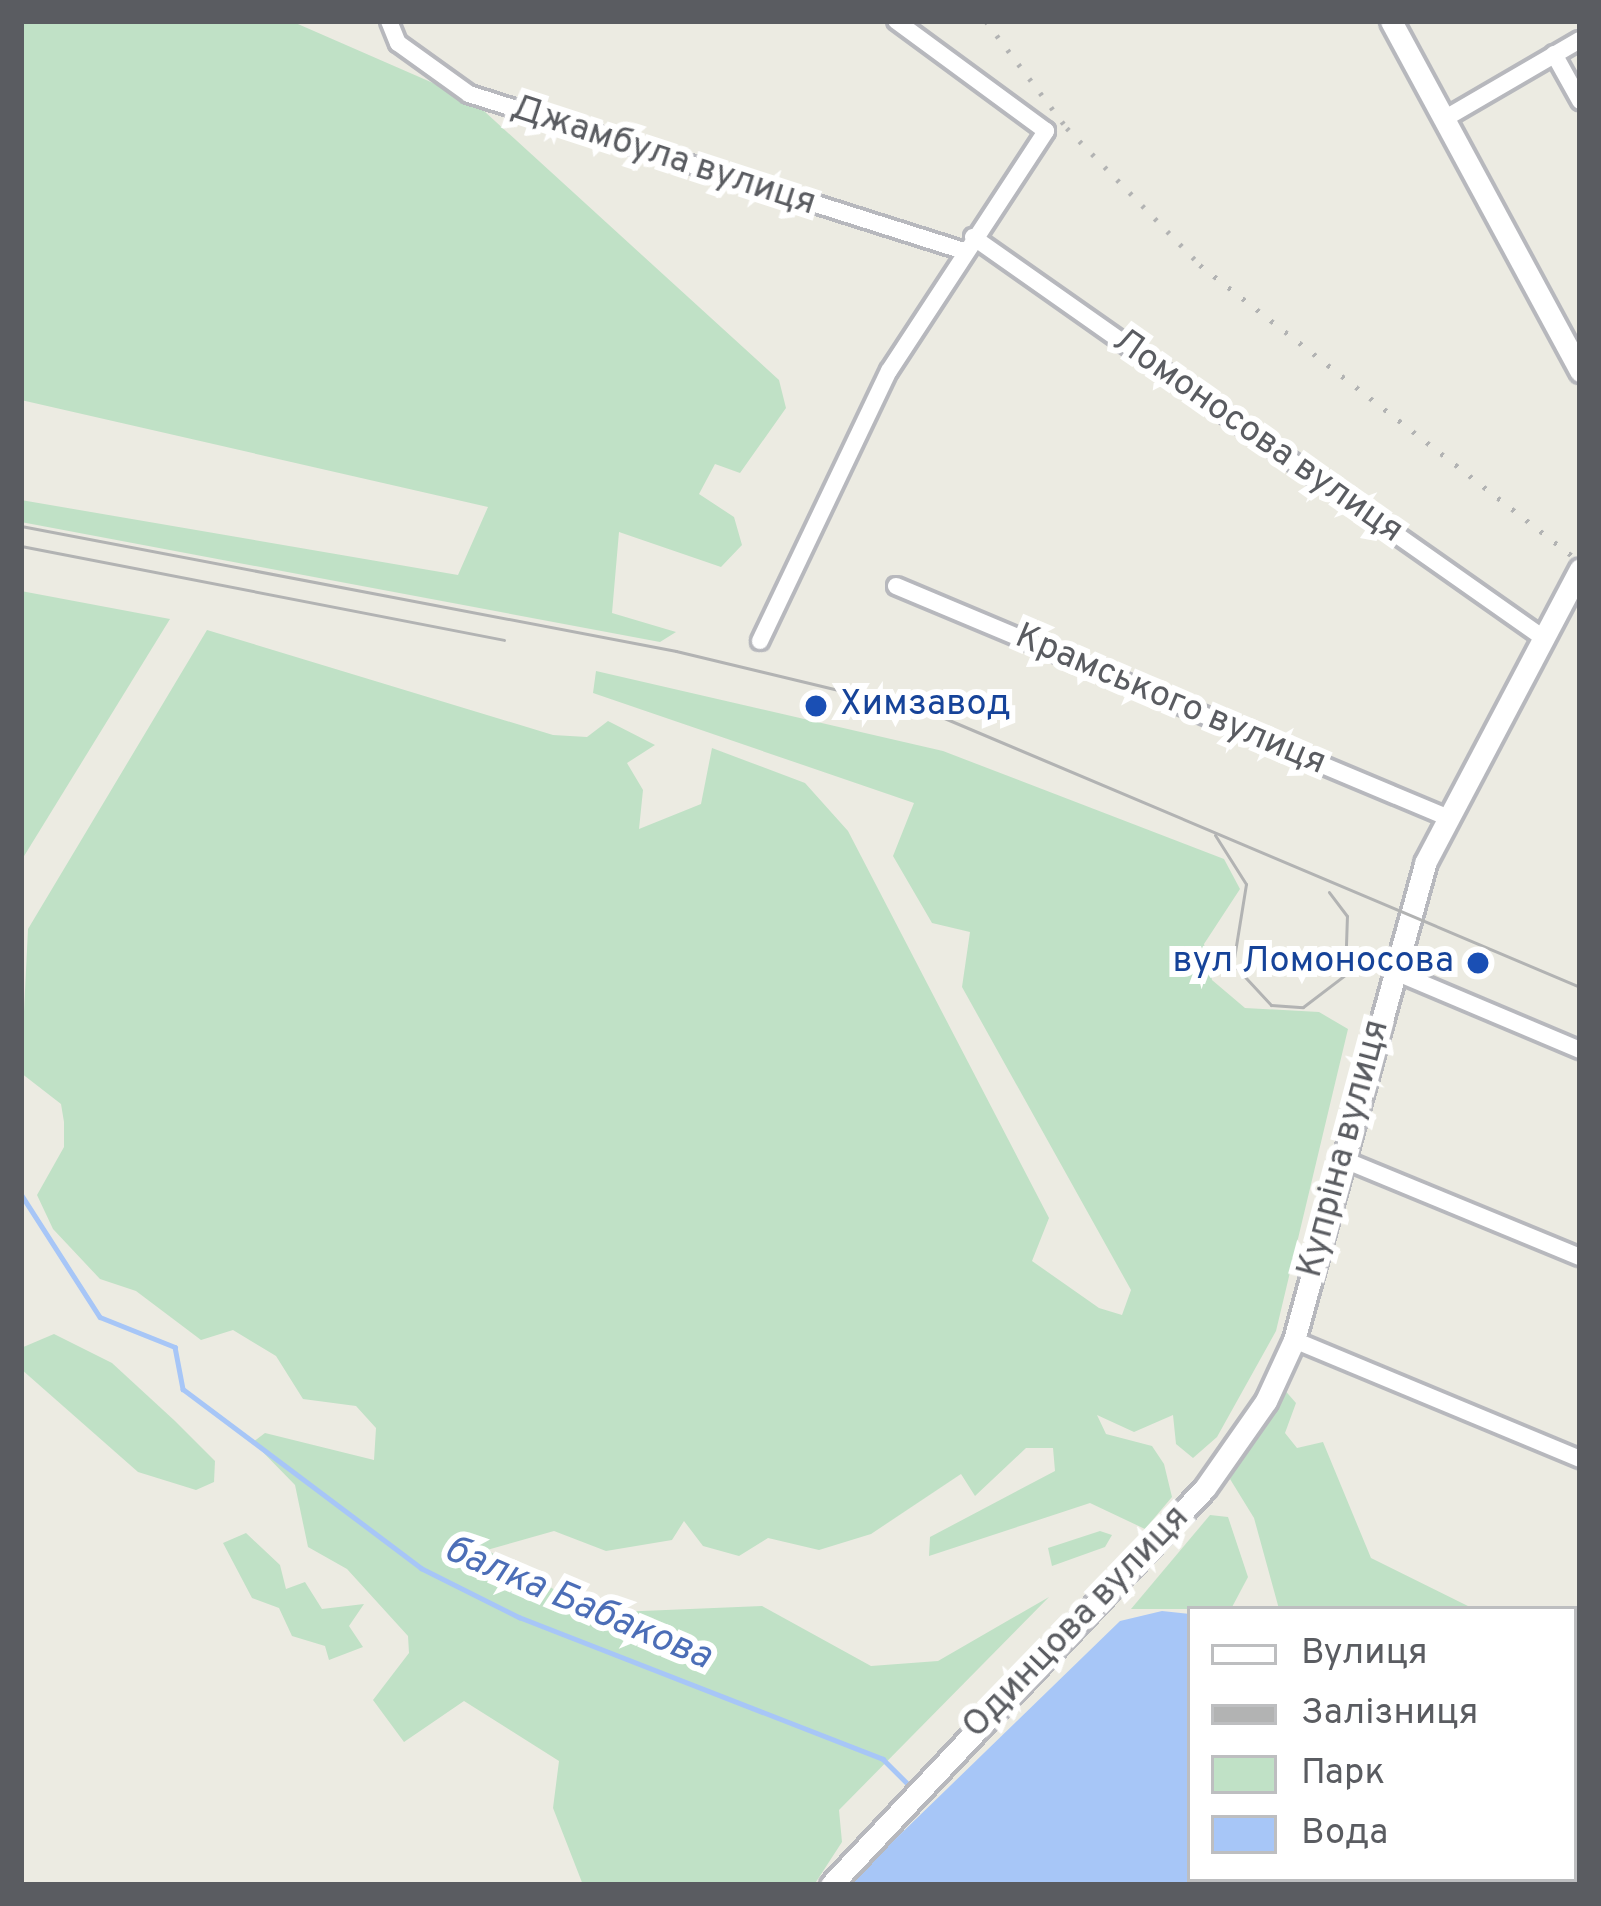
<!DOCTYPE html>
<meta charset="utf-8">
<style>
body{margin:0}
#map{position:relative;width:1601px;height:1906px;overflow:hidden;background:#ecebe2;font-family:Overpass,sans-serif}
div>[style]{position:absolute}
[style*='--x']{left:calc(var(--x)*1px);top:calc(var(--y)*1px);width:calc(var(--w)*1px);rotate:calc(var(--a)*1deg)}
.green>*{inset:0;background:#c0e1c6}
.water>*{inset:0;background:#a7c6f7}
.stream>*{height:4.5px;margin:-2.25px;padding:0 2.25px;transform-origin:2.25px;border-radius:2.25px;background:#a7c6f7}
.roads{filter:drop-shadow(3px 0 #b7b8bd) drop-shadow(-3px 0 #b7b8bd) drop-shadow(0 3px #b7b8bd) drop-shadow(0 -3px #b7b8bd)}
.minor>*{height:16px;margin:-8px;padding:0 8px;transform-origin:8px;border-radius:8px;background:#fff}
.secondary>*{height:21px;margin:-10.5px;padding:0 10.5px;transform-origin:10.5px;border-radius:10.5px;background:#fff}
.tram>*{height:3px;margin:-1.5px;padding:0 1.5px;transform-origin:1.5px;border-radius:1.5px;background:#b2b3b3}
.rail>*{height:4.5px;margin-top:-2.25px;transform-origin:0;background:repeating-linear-gradient(90deg,#b2b3b3 0 3px,transparent 0 18px)}
.dots>*{width:33px;height:33px;translate:-50% -50%;box-sizing:border-box;border:6px solid #fff;border-radius:50%}
span{translate:-50% -50%;white-space:nowrap;text-align:center;line-height:1.15;-webkit-text-stroke:12px #fff;paint-order:stroke}
.street-label{font-size:36px;color:#5a5c61}
.transit-label{font-size:36px;color:#164399}
.left{translate:0 -50%;text-align:left}
.right{translate:-100% -50%;text-align:right}
.water-label{font-size:39px;color:#4c6eb7;font-style:italic}
.frame{position:absolute;inset:0;border:24px solid #5a5c61;pointer-events:none}
.legend{position:absolute;left:1187px;top:1606px;width:390px;height:276px;box-sizing:border-box;background:#fff;border:3px solid #bdbec0;margin:0;padding:15px 21px;list-style:none;font-size:36px;color:#5a5c61}
.legend li{display:flex;align-items:center;gap:24px;height:60px}
.legend b{width:60px;border:3px solid #bdbec0}
</style>
<div id="map">
<div class="green">
<div style="clip-path:polygon(21px 21px,291px 21px,472px 100px,779px 380px,786px 408px,740px 473px,715px 464px,699px 494px,734px 517px,742px 545px,721px 567px,619px 532px,612px 613px,676px 632px,660px 642px,21px 522px,21px 500px,458px 575px,488px 507px,21px 400px)"></div>
<div style="clip-path:polygon(21px 591px,170px 619px,21px 861px)"></div>
<div style="clip-path:polygon(207px 630px,553px 735px,587px 737px,608px 721px,655px 745px,627px 763px,643px 790px,639px 829px,701px 804px,712px 748px,805px 783px,848px 831px,1049px 1218px,1032px 1261px,1099px 1308px,1122px 1315px,1131px 1290px,962px 987px,970px 932px,932px 923px,893px 856px,914px 803px,593px 693px,596px 671px,943px 751px,1224px 859px,1240px 889px,1204px 944px,1212px 980px,1245px 1008px,1319px 1012px,1348px 1029px,1276px 1331px,1217px 1437px,1193px 1458px,1176px 1444px,1173px 1415px,1134px 1432px,1097px 1415px,1106px 1434px,1152px 1446px,1164px 1464px,1172px 1497px,1145px 1529px,1090px 1503px,929px 1556px,930px 1537px,1055px 1471px,1053px 1448px,1026px 1448px,975px 1496px,961px 1474px,871px 1534px,819px 1550px,768px 1538px,739px 1556px,703px 1546px,684px 1521px,672px 1540px,606px 1551px,554px 1531px,487px 1550px,594px 1613px,762px 1606px,871px 1666px,938px 1661px,1049px 1597px,839px 1810px,842px 1842px,814px 1885px,583px 1885px,553px 1808px,559px 1761px,464px 1701px,404px 1742px,373px 1700px,409px 1653px,408px 1636px,347px 1569px,308px 1547px,295px 1485px,253px 1442px,265px 1433px,374px 1460px,376px 1428px,356px 1406px,303px 1399px,276px 1356px,233px 1330px,201px 1340px,136px 1291px,100px 1279px,53px 1229px,37px 1195px,64px 1147px,64px 1122px,61px 1104px,21px 1073px,28px 929px)"></div>
<div style="clip-path:polygon(54px 1334px,112px 1363px,175px 1421px,215px 1461px,214px 1482px,196px 1490px,138px 1472px,21px 1369px,21px 1348px)"></div>
<div style="clip-path:polygon(1282px 1387px,1296px 1403px,1285px 1433px,1297px 1448px,1323px 1442px,1371px 1558px,1474px 1609px,1279px 1609px,1254px 1518px,1230px 1479px)"></div>
<div style="clip-path:polygon(1210px 1515px,1228px 1517px,1248px 1577px,1231px 1609px,1131px 1609px)"></div>
<div style="clip-path:polygon(1100px 1531px,1112px 1535px,1105px 1547px,1052px 1566px,1048px 1548px)"></div>
<div style="clip-path:polygon(246px 1533px,280px 1565px,286px 1589px,305px 1582px,322px 1609px,364px 1604px,349px 1626px,363px 1647px,329px 1660px,325px 1646px,292px 1636px,279px 1608px,252px 1598px,223px 1543px)"></div>
</div>
<div class="water">
<div style="clip-path:polygon(1162px 1611px,1190px 1614px,1190px 1879px,1330px 1885px,848px 1885px,1120px 1621px)"></div>
</div>
<div class="stream">
<div style="--x:21;--y:1194;--w:146;--a:57.3"></div>
<div style="--x:100;--y:1317;--w:81;--a:21.8"></div>
<div style="--x:175;--y:1347;--w:43;--a:79.2"></div>
<div style="--x:183;--y:1389;--w:298;--a:36.9"></div>
<div style="--x:421;--y:1568;--w:110;--a:26.6"></div>
<div style="--x:519;--y:1617;--w:391;--a:21.3"></div>
<div style="--x:883;--y:1759;--w:42;--a:45"></div>
</div>
<div class="roads">
<div class="minor">
<div style="--x:389;--y:21;--w:24;--a:68"></div>
<div style="--x:398;--y:43;--w:87;--a:35.7"></div>
<div style="--x:469;--y:94;--w:519;--a:17.6"></div>
<div style="--x:1554;--y:54;--w:54;--a:61"></div>
<div style="--x:1444;--y:119;--w:157;--a:-30.2"></div>
<div style="--x:973;--y:237;--w:696;--a:35.11"></div>
<div style="--x:896;--y:586;--w:594;--a:22.77"></div>
<div style="--x:760;--y:641;--w:299;--a:-64.5"></div>
<div style="--x:889;--y:371;--w:287;--a:-56.8"></div>
<div style="--x:1046;--y:131;--w:186;--a:-143.7"></div>
<div style="--x:1393;--y:971;--w:203;--a:22.9"></div>
<div style="--x:1342;--y:1159;--w:257;--a:22.4"></div>
<div style="--x:1294;--y:1340;--w:310;--a:22.6"></div>
</div>
<div class="secondary">
<div style="--x:1391;--y:21;--w:398;--a:61.6"></div>
<div style="--x:831;--y:1885;--w:545;--a:-46.71"></div>
<div style="--x:1205;--y:1488;--w:106;--a:-55"></div>
<div style="--x:1266;--y:1401;--w:67;--a:-65.3"></div>
<div style="--x:1294;--y:1340;--w:495;--a:-74.6"></div>
<div style="--x:1425;--y:863;--w:332;--a:-62.2"></div>
</div>
</div>
<div class="tram">
<div style="--x:21;--y:526;--w:667;--a:10.8"></div>
<div style="--x:676;--y:651;--w:261;--a:13.5"></div>
<div style="--x:930;--y:712;--w:706;--a:22.93"></div>
<div style="--x:21;--y:546;--w:492;--a:11"></div>
<div style="--x:1215;--y:835;--w:58;--a:57.7"></div>
<div style="--x:1246;--y:884;--w:81;--a:99.2"></div>
<div style="--x:1233;--y:964;--w:56;--a:47.2"></div>
<div style="--x:1271;--y:1005;--w:32;--a:4"></div>
<div style="--x:1303;--y:1007;--w:53;--a:-37.3"></div>
<div style="--x:1345;--y:975;--w:59;--a:-88.1"></div>
<div style="--x:1347;--y:916;--w:30;--a:-127"></div>
</div>
<div class="rail">
<div style="--x:986;--y:21;--w:134;--a:52.9"></div>
<div style="--x:1067;--y:128;--w:191;--a:45.8"></div>
<div style="--x:1200;--y:265;--w:482;--a:38"></div>
</div>
<div class="dots">
<div style="left:816px;top:706px;background:#1a4fb4"></div>
<div style="left:1478px;top:963px;background:#1a4fb4"></div>
</div>
<div class="street-label">
<span style="left:663px;top:157px;rotate:18deg">Джамбула вулиця</span>
<span style="left:1257px;top:437px;rotate:35deg">Ломоносова вулиця</span>
<span style="left:1170px;top:701px;rotate:23deg">Крамського вулиця</span>
<span style="left:1345px;top:1149px;rotate:-75deg">Купріна вулиця</span>
<span style="left:1077px;top:1623px;rotate:-46deg">Одинцова вулиця</span>
</div>
<div class="transit-label">
<span class="left" style="left:840px;top:706px">Химзавод</span>
<span class="right" style="left:1454px;top:963px">вул Ломоносова</span>
</div>
<div class="water-label">
<span style="left:577px;top:1605px;rotate:23deg">балка Бабакова</span>
</div>
<div class="frame"></div>
<ul class="legend">
<li><b style="height:15px;background:#fff"></b>Вулиця</li>
<li><b style="height:15px;background:#b2b3b3"></b>Залізниця</li>
<li><b style="height:33px;background:#c0e1c6"></b>Парк</li>
<li><b style="height:33px;background:#a7c6f7"></b>Вода</li>
</ul>
</div>
